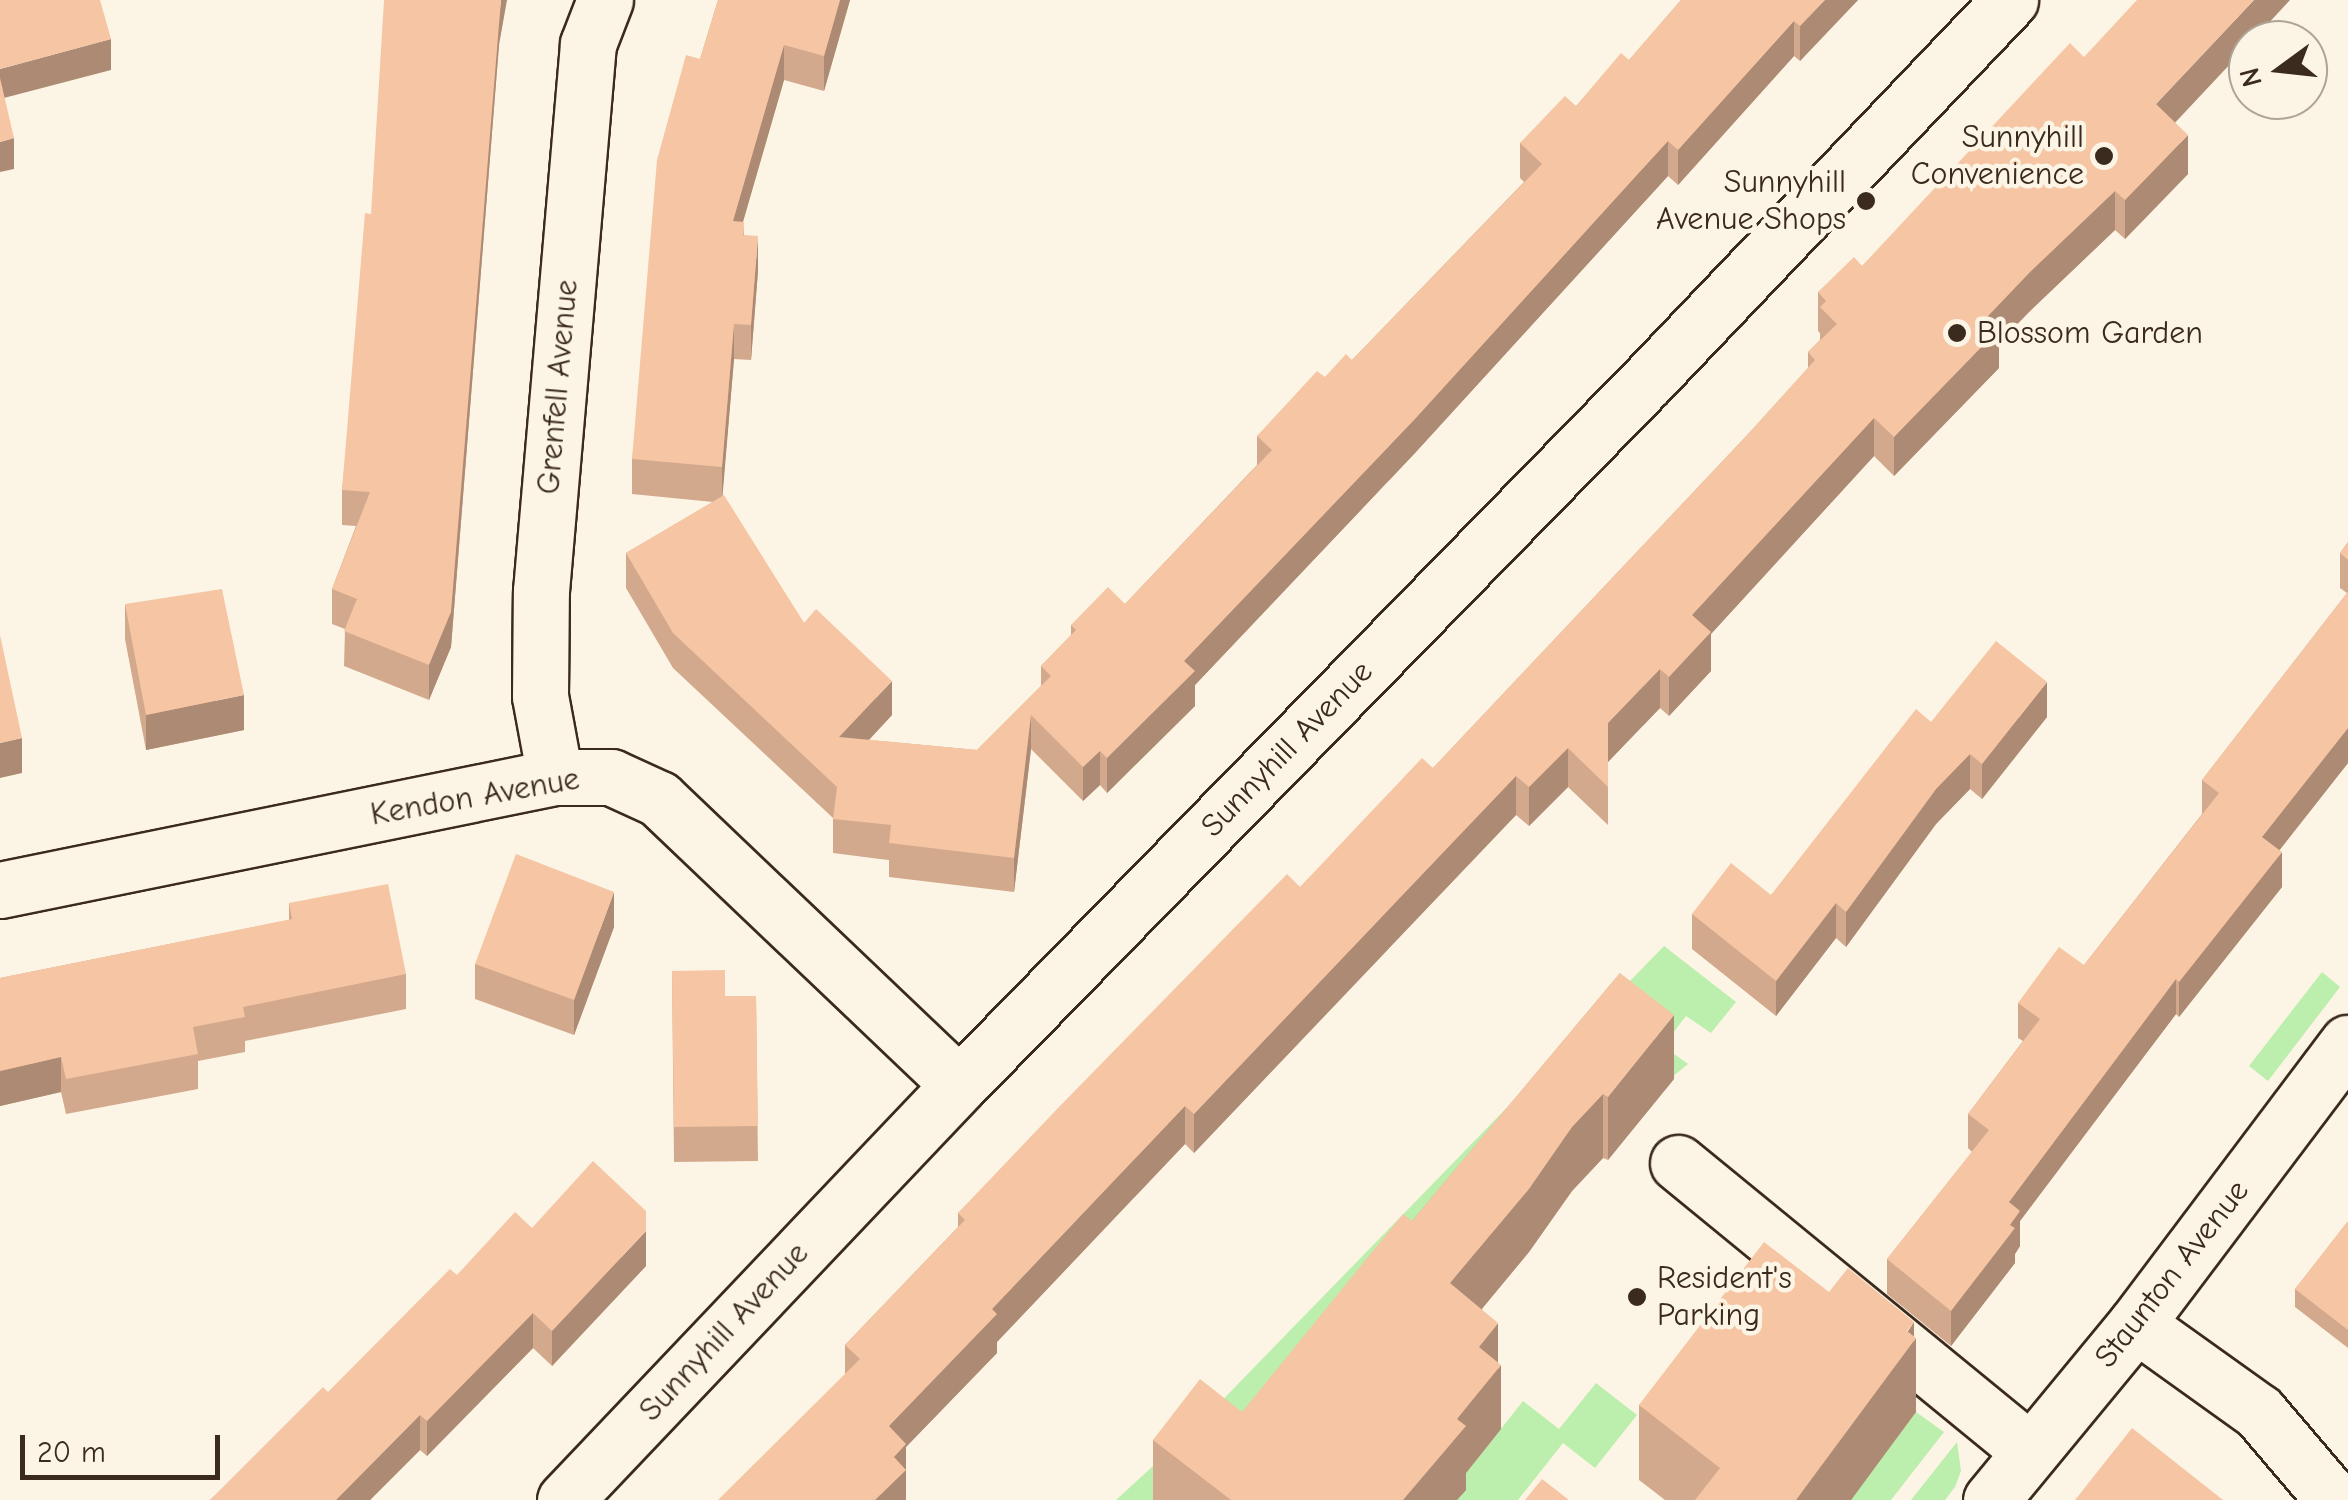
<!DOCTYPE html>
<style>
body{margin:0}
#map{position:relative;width:2348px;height:1500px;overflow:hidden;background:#fcf5e5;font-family:"Comic Neue",sans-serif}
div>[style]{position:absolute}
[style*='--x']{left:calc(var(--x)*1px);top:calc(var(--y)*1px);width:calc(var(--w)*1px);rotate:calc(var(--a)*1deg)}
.green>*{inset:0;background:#bceead}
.roads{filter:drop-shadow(2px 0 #3b2a1e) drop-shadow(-2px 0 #3b2a1e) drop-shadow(0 2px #3b2a1e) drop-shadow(0 -2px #3b2a1e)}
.minor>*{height:55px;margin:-27.5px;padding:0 27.5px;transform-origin:27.5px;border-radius:27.5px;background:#fcf5e5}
.wall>*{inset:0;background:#d3a98d}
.shaded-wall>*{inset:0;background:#ac8a73}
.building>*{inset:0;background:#f5c5a4}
.dots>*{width:28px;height:28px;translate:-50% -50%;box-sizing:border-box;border:5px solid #fcf5e5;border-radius:50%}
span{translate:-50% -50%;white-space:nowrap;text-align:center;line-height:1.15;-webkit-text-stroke:9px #fcf5e5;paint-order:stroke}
.poi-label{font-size:32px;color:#3b2a1e}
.right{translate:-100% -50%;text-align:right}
.left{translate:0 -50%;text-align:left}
.street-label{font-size:32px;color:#3b2a1e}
.north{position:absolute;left:2228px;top:20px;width:100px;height:100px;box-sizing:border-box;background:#fcf5e5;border:2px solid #afa495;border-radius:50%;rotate:255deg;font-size:28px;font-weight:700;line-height:40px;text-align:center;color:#3b2a1e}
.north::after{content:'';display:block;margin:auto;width:35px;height:45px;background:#3b2a1e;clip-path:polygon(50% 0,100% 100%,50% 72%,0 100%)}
.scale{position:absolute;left:20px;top:1435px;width:200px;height:45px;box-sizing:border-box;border:5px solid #3b2a1e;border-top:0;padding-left:12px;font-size:30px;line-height:35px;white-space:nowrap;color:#3b2a1e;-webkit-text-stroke:8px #fcf5e5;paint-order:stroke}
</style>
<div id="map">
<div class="green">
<div style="clip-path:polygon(1664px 946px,1736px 1002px,1711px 1033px,1686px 1016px,1663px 1046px,1688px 1064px,1155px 1500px,1116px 1500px,1202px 1421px)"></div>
<div style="clip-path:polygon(2322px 972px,2340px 987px,2268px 1081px,2249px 1066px)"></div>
<div style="clip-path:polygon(1596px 1383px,1637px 1415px,1595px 1468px,1563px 1443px,1518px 1500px,1388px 1500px,1450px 1493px,1523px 1401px,1559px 1429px)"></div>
<div style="clip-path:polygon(1916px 1412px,1944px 1432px,1891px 1500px,1850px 1500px)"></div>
<div style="clip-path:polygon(1957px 1442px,1961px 1471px,1955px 1487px,1945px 1500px,1911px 1500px)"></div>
</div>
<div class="roads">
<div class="minor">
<div style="--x:555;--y:777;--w:82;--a:-100.5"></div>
<div style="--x:540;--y:696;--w:105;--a:-89.5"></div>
<div style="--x:541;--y:591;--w:549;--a:-85.09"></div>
<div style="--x:588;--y:44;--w:47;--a:-68.9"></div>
<div style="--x:0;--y:890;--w:566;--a:-11.51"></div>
<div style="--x:555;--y:777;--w:56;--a:0"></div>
<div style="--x:611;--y:777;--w:53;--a:24.6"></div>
<div style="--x:659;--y:799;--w:414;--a:43.6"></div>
<div style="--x:1678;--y:1163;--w:455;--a:39.3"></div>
<div style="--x:2136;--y:1324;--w:151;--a:35.6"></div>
<div style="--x:2259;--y:1412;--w:116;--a:49.6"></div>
<div style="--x:565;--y:1500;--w:572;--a:-46.49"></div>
<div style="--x:959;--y:1085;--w:986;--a:-45.66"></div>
<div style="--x:1648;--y:380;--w:525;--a:-46.39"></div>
<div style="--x:1991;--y:1500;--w:228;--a:-50.5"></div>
<div style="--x:2136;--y:1324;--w:352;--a:-53"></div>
</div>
</div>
<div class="wall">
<div style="clip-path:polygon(718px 0,850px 0,824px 91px,784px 80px,743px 222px,744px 235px,758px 271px,751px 360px,734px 359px,722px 496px,804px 623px,892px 715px,869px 740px,977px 750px,1041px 686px,1041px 666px,1071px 635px,1071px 625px,1125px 604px,1257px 465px,1257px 436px,1325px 377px,1352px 360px,1524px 182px,1520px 178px,1520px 143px,1576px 106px,1629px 60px,1681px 0,1858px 0,1800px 61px,1794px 56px,1678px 185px,1668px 176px,1415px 453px,1195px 685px,1195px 706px,1107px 793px,1100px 785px,1083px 801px,1031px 749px,1014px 892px,889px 877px,889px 860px,833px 853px,833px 818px,673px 668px,626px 588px,626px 553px,713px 502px,632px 494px,632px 459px,700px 59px)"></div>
<div style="clip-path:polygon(499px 45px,451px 647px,429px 700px,344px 666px,345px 629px,332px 624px,332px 589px,356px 526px,342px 525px,342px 490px,371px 214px)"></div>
<div style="clip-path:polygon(2084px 57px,2175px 122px,2188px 174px,2125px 239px,2115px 230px,2030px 311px,1999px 343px,1999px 368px,1894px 476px,1874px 456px,1711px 634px,1711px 671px,1669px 716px,1660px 708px,1608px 762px,1608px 825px,1568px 787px,1529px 826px,1516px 815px,1194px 1153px,1185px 1144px,997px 1342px,997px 1353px,906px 1447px,906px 1500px,845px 1373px,845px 1345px,958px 1227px,958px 1213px,1300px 887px,1433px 768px,1750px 432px,1808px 368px,1808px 352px,1820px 340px,1820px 333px,1818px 331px,1818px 292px,1862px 266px)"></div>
<div style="clip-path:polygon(2348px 542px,2348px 763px,2279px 851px,2282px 887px,2179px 1017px,2176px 1014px,2020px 1221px,2020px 1246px,2015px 1254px,2015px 1263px,1951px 1346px,1887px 1294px,1887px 1259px,1972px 1152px,1968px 1148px,1968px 1114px,2023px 1041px,2018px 1038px,2018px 1003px,2084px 965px,2202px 814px,2202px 780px,2347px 593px,2340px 588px,2340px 553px)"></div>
<div style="clip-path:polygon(125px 604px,244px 730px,146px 750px,125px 639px)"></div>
<div style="clip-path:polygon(2047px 717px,1982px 799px,1970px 789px,1936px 824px,1846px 947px,1836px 938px,1776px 1016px,1692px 949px,1692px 914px,1771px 895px,1931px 722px)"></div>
<div style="clip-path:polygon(289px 903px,406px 974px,406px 1009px,245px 1041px,245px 1052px,198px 1061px,198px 1089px,66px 1114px,61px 1092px,0 1106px,0 978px,289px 920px)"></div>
<div style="clip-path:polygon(614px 927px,574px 1035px,475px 999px,475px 964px)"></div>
<div style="clip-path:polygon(672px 971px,725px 996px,756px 996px,758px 1161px,674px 1162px)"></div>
<div style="clip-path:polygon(1620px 973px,1674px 1079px,1608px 1160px,1603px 1158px,1572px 1191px,1529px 1252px,1482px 1309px,1498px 1362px,1501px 1429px,1466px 1473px,1466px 1490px,1457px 1500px,1153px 1500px,1153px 1440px,1242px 1412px,1412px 1221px)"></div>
<div style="clip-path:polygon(2348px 1222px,2348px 1348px,2295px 1307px,2295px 1289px)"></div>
<div style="clip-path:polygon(532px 1228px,646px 1266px,552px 1366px,533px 1348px,427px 1456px,420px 1450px,370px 1500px,210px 1500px,457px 1275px)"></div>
<div style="clip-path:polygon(1914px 1336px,1916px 1412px,1851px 1500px,1665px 1500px,1639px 1480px,1639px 1405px)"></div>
</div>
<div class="shaded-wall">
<div style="clip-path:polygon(501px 0,507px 0,499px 45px,451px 647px,429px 700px,429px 665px)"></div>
<div style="clip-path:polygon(840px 0,850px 0,824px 91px,824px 56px)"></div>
<div style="clip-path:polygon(1825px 0,1858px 0,1800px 61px,1800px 26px)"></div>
<div style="clip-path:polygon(2254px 0,2290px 0,2253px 40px,2248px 40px,2248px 45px,2156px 143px,2156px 104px)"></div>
<div style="clip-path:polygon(1794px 21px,1794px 56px,1678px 185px,1678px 150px)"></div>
<div style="clip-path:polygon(111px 39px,111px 70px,0 99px,0 69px)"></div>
<div style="clip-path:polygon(784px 45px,784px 80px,733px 256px,733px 221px)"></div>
<div style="clip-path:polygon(2188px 135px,2188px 174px,2125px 239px,2125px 200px)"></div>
<div style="clip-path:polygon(14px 138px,14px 169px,0 172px,0 142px)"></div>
<div style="clip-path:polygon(1668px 141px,1668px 176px,1415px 453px,1195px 685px,1195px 706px,1107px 793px,1107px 758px,1184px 661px)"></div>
<div style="clip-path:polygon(2115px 191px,2115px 230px,2030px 311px,1999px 343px,1999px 368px,1894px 476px,1894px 437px,1987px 317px,2030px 272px)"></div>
<div style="clip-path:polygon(758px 236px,758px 271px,751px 360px,751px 325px)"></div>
<div style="clip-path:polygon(734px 324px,734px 359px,722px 502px,722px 467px)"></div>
<div style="clip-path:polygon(1874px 418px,1874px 456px,1711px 634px,1711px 671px,1669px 716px,1669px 677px,1692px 615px)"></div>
<div style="clip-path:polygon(1660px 669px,1660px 708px,1608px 762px,1608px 723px)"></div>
<div style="clip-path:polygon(892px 681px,892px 715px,839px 772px,839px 737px)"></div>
<div style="clip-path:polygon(2047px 682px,2047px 717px,1982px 799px,1982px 764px)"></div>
<div style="clip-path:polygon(244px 695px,244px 730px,146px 750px,146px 715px)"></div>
<div style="clip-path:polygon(1031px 715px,1031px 749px,1014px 892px,1014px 858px)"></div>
<div style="clip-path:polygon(2348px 728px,2348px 763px,2262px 872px,2262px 837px)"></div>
<div style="clip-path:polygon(22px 738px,22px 773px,0 778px,0 743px)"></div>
<div style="clip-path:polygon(1568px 748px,1568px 787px,1529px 826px,1529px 787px)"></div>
<div style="clip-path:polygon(1100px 751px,1100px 785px,1083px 801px,1083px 767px)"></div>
<div style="clip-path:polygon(1970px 754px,1970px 789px,1936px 824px,1846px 947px,1846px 912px,1936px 789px)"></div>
<div style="clip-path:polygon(1516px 776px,1516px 815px,1194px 1153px,1194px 1114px)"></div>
<div style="clip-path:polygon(2282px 852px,2282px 887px,2179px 1017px,2179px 982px)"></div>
<div style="clip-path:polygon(614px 892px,614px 927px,574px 1035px,574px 1000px)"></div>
<div style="clip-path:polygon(1836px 903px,1836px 938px,1776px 1016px,1776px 981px)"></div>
<div style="clip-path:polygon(2176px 979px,2176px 1014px,2020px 1221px,2020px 1246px,2015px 1254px,2015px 1263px,1951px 1346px,1951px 1311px,2009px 1202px)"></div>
<div style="clip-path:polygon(1674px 1015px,1674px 1079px,1608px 1160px,1608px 1097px)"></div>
<div style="clip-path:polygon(61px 1057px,61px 1092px,0 1106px,0 1071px)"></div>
<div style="clip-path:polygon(1603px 1094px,1603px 1158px,1572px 1191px,1529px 1252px,1450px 1347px,1450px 1283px,1572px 1127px)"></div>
<div style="clip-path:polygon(1185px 1106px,1185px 1144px,997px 1342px,997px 1353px,906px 1447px,906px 1500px,875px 1500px,889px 1426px,992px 1309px)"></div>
<div style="clip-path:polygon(646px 1231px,646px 1266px,552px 1366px,552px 1331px)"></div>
<div style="clip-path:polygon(533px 1313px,533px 1348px,427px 1456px,427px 1421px)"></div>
<div style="clip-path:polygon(1914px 1322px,1914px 1341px,1916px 1338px,1916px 1412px,1851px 1500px,1796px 1500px)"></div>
<div style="clip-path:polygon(1498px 1323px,1498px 1369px,1501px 1365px,1501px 1429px,1466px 1473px,1466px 1490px,1457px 1500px,1403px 1500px,1457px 1419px,1479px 1347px)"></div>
<div style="clip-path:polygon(420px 1415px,420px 1450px,370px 1500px,336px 1500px)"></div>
</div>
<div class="building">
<div style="clip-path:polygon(0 0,100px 0,111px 39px,0 69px)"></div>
<div style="clip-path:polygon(384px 0,501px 0,451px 612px,429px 665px,344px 631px,357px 599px,332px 589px,370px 492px,342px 490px,365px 213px,371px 214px)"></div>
<div style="clip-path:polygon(718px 0,840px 0,824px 56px,784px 45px,733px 221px,744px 222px,743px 235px,758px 236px,751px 325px,734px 324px,722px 467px,632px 459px,657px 160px,686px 55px,700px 59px)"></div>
<div style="clip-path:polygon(1681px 0,1825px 0,1800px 26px,1794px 21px,1678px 150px,1668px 141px,1415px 419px,1184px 661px,1195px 671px,1107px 758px,1100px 751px,1083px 767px,1031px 715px,1014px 858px,889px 843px,891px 825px,833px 819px,837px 787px,673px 633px,626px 553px,724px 495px,804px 623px,816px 609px,892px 681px,839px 737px,977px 750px,1051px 676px,1041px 666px,1076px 630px,1071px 625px,1108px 587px,1125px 604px,1272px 450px,1257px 436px,1317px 371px,1325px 377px,1346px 354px,1352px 360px,1542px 164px,1520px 143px,1565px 96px,1576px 106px,1621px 53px,1629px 60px)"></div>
<div style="clip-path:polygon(2137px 0,2254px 0,2156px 104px,2188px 135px,2125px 200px,2115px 191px,2030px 272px,1987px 317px,1999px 329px,1894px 437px,1874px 418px,1692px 615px,1711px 632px,1669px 677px,1660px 669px,1608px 723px,1608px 787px,1568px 748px,1529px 787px,1516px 776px,1194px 1114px,1185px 1106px,992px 1309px,997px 1314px,889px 1426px,906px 1444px,894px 1457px,906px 1470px,875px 1500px,718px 1500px,860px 1359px,845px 1345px,965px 1220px,958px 1213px,1059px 1107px,1287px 874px,1300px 887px,1422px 758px,1433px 768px,1750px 432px,1815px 360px,1808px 352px,1837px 324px,1820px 307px,1826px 301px,1818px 292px,1854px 257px,1862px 266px,2070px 43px,2084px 57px)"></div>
<div style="clip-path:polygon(0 78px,14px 138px,0 142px)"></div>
<div style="clip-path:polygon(2348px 542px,2348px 560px,2340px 553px)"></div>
<div style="clip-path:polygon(222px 589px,244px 695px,146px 715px,125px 604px)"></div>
<div style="clip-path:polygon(2348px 592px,2348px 728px,2262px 837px,2282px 852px,2179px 982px,2176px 979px,2009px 1202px,2020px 1211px,2010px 1225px,2015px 1228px,1951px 1311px,1887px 1259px,1989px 1130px,1968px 1114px,2040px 1019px,2018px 1003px,2059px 947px,2084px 965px,2219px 793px,2202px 780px)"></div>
<div style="clip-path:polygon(0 635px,22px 738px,0 743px)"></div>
<div style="clip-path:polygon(1996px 641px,2047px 682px,1982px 764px,1970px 754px,1936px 789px,1846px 912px,1836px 903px,1776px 981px,1692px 914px,1731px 863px,1771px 895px,1916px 709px,1931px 722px)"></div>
<div style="clip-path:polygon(516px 854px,614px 892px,574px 1000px,475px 964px)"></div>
<div style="clip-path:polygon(388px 884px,406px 974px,243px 1007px,245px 1017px,193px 1027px,198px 1054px,66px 1079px,61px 1057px,0 1071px,0 978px,292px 919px,289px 903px)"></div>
<div style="clip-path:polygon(725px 970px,725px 996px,756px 996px,758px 1126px,674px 1127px,672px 971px)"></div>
<div style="clip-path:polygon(1620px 973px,1674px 1015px,1608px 1097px,1603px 1094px,1572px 1127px,1529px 1189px,1450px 1283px,1498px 1323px,1479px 1347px,1501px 1365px,1457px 1419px,1466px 1426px,1403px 1500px,1231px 1500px,1153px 1440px,1200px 1379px,1242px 1412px,1403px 1214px,1412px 1221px)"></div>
<div style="clip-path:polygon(593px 1161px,646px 1211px,646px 1231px,552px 1331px,533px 1313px,427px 1421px,420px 1415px,336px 1500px,210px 1500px,323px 1387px,328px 1392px,450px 1269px,457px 1275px,515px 1212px,532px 1228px)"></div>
<div style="clip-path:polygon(2347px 1222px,2348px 1222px,2348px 1330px,2295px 1289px)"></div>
<div style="clip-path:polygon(1764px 1242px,1829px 1292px,1848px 1268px,1914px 1322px,1907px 1331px,1916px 1338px,1796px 1500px,1695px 1500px,1720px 1468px,1639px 1405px)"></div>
<div style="clip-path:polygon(2132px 1428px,2223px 1500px,2075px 1500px)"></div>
<div style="clip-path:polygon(1542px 1479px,1569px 1500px,1525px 1500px)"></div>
</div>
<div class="dots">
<div style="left:2104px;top:156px;background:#3b2a1e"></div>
<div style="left:1866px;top:201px;background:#3b2a1e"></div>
<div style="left:1957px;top:333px;background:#3b2a1e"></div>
<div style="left:1637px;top:1297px;background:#3b2a1e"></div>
</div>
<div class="poi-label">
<span class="right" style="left:2084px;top:156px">Sunnyhill<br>Convenience</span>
<span class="right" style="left:1846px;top:201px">Sunnyhill<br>Avenue Shops</span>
<span class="left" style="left:1977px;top:333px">Blossom Garden</span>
<span class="left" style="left:1657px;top:1297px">Resident's<br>Parking</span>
</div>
<div class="street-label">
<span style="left:558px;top:387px;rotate:-85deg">Grenfell Avenue</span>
<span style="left:1287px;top:749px;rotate:-46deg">Sunnyhill Avenue</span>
<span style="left:475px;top:797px;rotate:-10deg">Kendon Avenue</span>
<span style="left:2172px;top:1274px;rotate:-52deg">Staunton Avenue</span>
<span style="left:724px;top:1332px;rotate:-47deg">Sunnyhill Avenue</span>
</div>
<div class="north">N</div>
<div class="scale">20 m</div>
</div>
